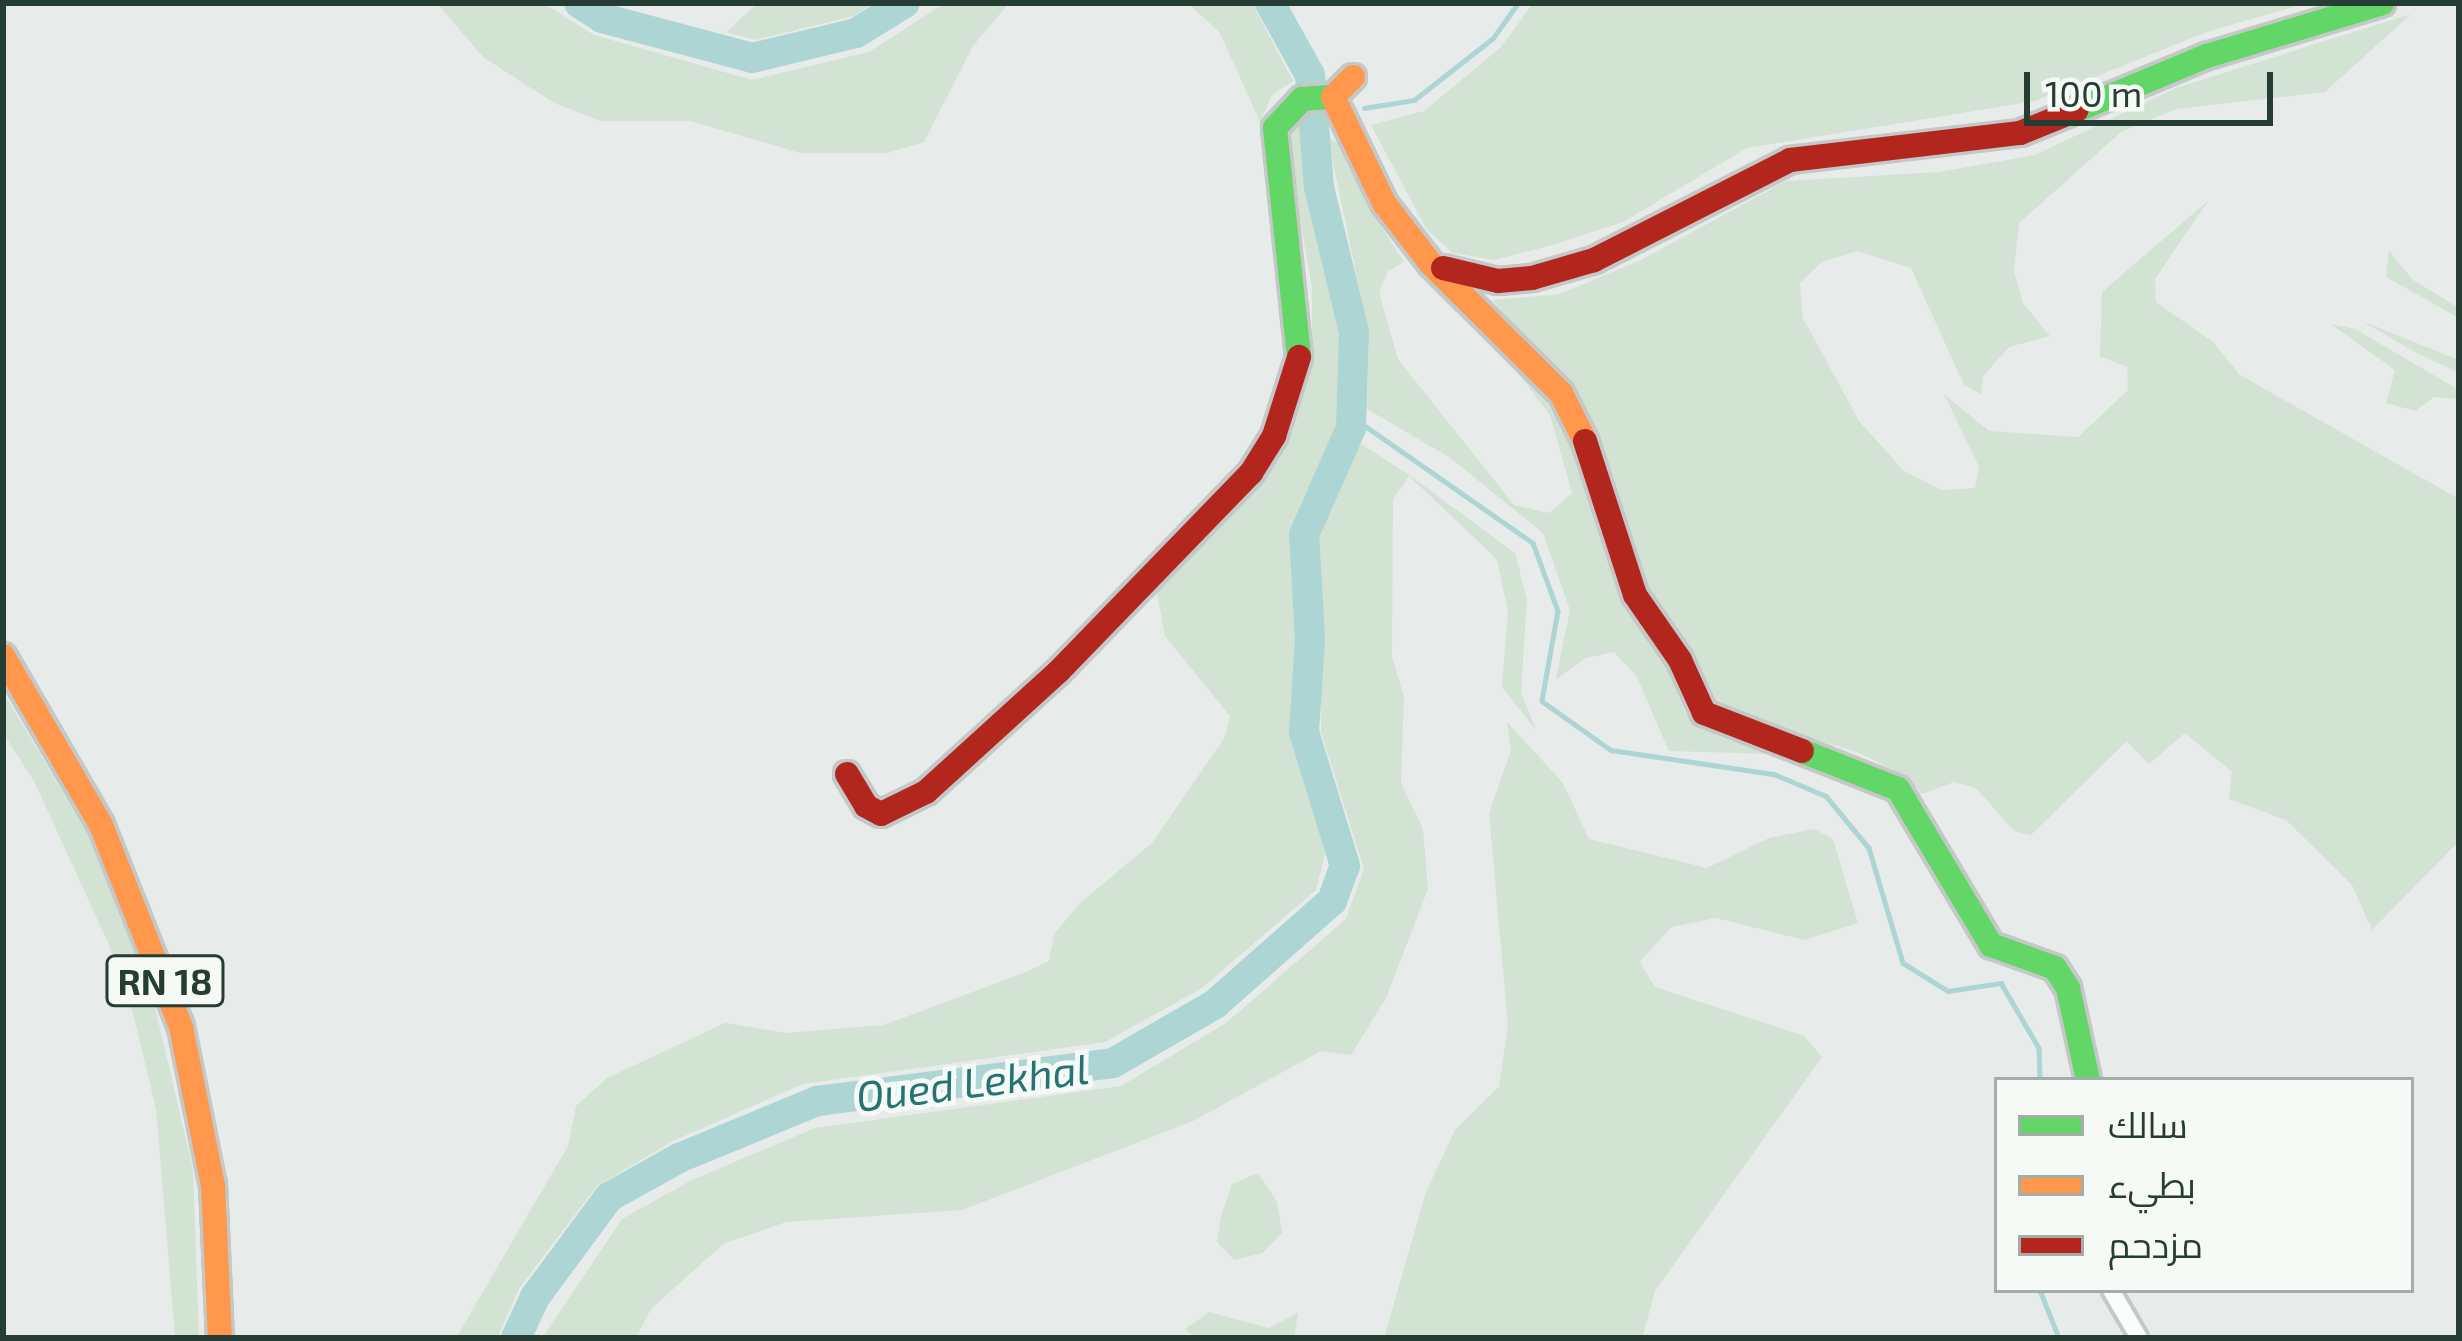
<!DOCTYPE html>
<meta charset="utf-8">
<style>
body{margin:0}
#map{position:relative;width:2462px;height:1341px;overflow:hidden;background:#e7ebe9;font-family:"Exo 2",Cairo,sans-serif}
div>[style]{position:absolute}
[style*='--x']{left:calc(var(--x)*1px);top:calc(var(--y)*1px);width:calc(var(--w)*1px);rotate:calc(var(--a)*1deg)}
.green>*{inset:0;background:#d2e3d4}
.stream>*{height:4.5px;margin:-2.25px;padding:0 2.25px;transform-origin:2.25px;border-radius:2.25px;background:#acd5d4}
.river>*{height:30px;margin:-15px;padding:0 15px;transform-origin:15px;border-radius:15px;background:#acd5d4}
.roads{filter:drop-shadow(3px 0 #c4c8c6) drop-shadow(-3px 0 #c4c8c6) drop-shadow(0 3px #c4c8c6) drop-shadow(0 -3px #c4c8c6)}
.street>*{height:16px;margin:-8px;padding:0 8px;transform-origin:8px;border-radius:8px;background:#fbfcfc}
.fast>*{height:24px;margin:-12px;padding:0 12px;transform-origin:12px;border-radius:12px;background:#63d668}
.slow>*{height:24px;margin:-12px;padding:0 12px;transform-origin:12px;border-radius:12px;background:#ff974d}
.jam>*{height:24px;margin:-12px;padding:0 12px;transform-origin:12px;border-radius:12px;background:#b3261e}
span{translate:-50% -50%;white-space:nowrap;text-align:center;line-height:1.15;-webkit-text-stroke:10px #f6faf7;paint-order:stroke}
.shield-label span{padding:3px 9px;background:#f6faf7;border:3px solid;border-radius:9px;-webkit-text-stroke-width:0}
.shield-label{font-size:36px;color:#263d33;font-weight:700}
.water-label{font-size:42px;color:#257474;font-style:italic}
.frame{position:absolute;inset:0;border:6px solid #263d33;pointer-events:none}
.legend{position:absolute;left:1994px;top:1077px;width:420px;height:216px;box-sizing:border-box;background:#f6faf7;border:3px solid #a3aea9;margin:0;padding:15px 21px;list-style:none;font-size:36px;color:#263d33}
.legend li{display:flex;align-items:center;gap:24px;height:60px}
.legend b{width:60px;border:3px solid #a3aea9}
.scale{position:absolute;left:2024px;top:72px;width:249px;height:54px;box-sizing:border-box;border:6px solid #263d33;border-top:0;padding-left:15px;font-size:36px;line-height:42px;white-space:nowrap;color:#263d33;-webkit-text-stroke:9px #f6faf7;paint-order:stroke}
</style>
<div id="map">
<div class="green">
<div style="clip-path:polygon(437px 3px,543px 3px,594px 35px,752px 80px,869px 52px,945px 3px,1009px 3px,973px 46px,924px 142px,887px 153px,800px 153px,691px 121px,601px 121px,554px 103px,483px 57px)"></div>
<div style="clip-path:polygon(758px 3px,874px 3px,854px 16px,755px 40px,726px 32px)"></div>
<div style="clip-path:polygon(1188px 3px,1252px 3px,1293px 81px,1272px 95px,1260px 122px,1220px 33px)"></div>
<div style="clip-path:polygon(1533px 3px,2307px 3px,2207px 32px,2035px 101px,1747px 148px,1623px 222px,1549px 246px,1494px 260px,1453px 253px,1427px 230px,1371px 125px,1424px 111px,1501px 47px)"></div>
<div style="clip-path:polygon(2411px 14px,2325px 92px,2176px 109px,2121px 132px,2019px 223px,2014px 271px,2023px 303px,2050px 336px,2009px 347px,1983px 376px,1981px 394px,1964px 385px,1911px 268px,1857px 251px,1822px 262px,1800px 283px,1803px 318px,1859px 421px,1904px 471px,1942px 490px,1975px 488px,1979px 467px,1944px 394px,1989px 431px,2078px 437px,2128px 390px,2127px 367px,2100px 356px,2102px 292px,2208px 201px,2155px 279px,2156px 302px,2213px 342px,2240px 375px,2459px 499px,2459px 841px,2372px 930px,2352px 885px,2286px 820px,2229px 799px,2232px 772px,2185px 733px,2149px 764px,2127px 741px,2031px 835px,2014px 831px,1976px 788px,1954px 782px,1922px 794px,1909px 778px,1857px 752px,1734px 717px,1714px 703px,1645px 589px,1574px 390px,1492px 300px,1559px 294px,1639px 261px,1786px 181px,1939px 172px,2035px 155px,2176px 88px)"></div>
<div style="clip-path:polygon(1302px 114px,1307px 187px,1341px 329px,1337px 424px,1292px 530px,1297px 641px,1290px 724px,1325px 854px,1316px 890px,1202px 988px,1105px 1042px,803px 1084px,673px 1141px,597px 1186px,520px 1287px,497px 1338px,456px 1338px,568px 1146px,576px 1106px,607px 1078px,725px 1023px,787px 1033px,884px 1025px,1026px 972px,1049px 961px,1054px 934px,1081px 902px,1152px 843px,1225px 737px,1230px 716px,1165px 636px,1155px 582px,1259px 485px,1286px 442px,1312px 353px,1312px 288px,1286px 140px)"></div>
<div style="clip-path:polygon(1328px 138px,1344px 146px,1367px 204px,1404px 262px,1388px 271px,1379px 292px,1398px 359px,1514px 505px,1549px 513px,1572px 493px,1550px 415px,1484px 328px,1528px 371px,1575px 451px,1622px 604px,1668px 668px,1685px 713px,1719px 737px,1774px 754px,1669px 751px,1636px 675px,1614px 652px,1586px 658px,1556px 679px,1570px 610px,1543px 533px,1449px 457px,1367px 409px,1369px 336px)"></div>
<div style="clip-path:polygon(2389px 251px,2413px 280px,2459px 308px,2459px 318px,2386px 277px)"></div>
<div style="clip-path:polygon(2362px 321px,2459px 360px,2459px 373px,2413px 351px)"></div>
<div style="clip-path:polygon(2331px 324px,2355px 329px,2459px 390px,2459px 399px,2434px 397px,2415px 411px,2386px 403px,2395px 370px)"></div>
<div style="clip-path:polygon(1358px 442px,1409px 475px,1515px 553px,1527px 599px,1521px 692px,1536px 730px,1502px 687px,1508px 612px,1497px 559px,1409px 476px,1393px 499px,1392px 657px,1404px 697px,1401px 783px,1423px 829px,1428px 889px,1386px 998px,1351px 1055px,1321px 1051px,1193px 1121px,962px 1210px,786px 1222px,723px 1244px,651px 1309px,636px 1338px,542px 1338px,622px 1219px,692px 1180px,815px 1128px,1121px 1086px,1226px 1023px,1346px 919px,1364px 869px,1321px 732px,1319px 538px)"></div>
<div style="clip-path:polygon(3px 692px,96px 848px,153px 999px,193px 1169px,199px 1338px,175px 1338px,156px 1109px,125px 980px,35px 783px,3px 733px)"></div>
<div style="clip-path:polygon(1507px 722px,1563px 783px,1589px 839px,1707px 868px,1769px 838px,1814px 829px,1833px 839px,1858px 923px,1804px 940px,1716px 918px,1671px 927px,1640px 962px,1655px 987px,1804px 1036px,1822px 1057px,1655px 1291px,1642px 1338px,1384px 1338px,1426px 1192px,1455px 1130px,1499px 1087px,1508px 1026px,1489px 813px,1511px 750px)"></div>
<div style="clip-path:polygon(1258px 1173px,1277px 1202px,1282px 1233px,1263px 1253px,1234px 1260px,1217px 1242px,1221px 1216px,1232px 1184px)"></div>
<div style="clip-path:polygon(1209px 1312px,1269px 1328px,1298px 1313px,1294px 1338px,1195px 1338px,1185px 1329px)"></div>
</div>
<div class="stream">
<div style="--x:1364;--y:108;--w:51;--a:-9.1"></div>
<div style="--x:1414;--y:100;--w:100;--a:-38.1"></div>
<div style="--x:1493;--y:38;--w:43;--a:-54.5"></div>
<div style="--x:1351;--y:416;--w:222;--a:34.9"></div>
<div style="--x:1533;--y:543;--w:72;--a:69.8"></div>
<div style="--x:1558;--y:611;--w:91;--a:100.1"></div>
<div style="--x:1542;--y:701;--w:85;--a:35.4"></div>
<div style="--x:1611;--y:750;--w:165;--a:8.4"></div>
<div style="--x:1774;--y:774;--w:56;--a:22.9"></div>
<div style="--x:1826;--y:796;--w:67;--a:50.4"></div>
<div style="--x:1869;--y:848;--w:120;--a:73.5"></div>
<div style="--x:1903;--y:963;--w:53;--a:31.9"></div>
<div style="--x:1948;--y:991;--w:54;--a:-8.6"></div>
<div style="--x:2001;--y:983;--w:75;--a:59.7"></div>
<div style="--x:2039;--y:1048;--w:32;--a:88"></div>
<div style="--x:2040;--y:1290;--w:52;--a:68.4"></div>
</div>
<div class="river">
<div style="--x:579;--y:3;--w:27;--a:33"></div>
<div style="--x:602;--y:18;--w:155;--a:14.9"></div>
<div style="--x:752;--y:58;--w:107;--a:-13.5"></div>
<div style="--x:856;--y:33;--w:57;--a:-31.5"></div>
<div style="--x:516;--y:1338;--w:45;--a:-65.1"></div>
<div style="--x:535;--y:1297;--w:124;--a:-53.5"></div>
<div style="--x:609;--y:1197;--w:80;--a:-29.1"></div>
<div style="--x:679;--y:1158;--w:149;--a:-22.4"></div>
<div style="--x:817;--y:1101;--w:298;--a:-7.3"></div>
<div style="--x:1113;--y:1063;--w:118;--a:-30"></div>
<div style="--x:1215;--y:1004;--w:156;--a:-41.4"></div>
<div style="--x:1332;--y:901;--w:37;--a:-70"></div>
<div style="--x:1345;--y:866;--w:140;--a:-107"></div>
<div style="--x:1304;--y:732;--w:94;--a:-86.3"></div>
<div style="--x:1310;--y:638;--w:103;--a:-93.3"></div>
<div style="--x:1304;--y:535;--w:117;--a:-66.3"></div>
<div style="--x:1351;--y:428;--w:96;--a:-88.2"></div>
<div style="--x:1354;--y:332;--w:149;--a:-103.6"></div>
<div style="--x:1319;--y:187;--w:112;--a:-94.6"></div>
<div style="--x:1310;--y:75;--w:82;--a:-119.1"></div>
</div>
<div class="roads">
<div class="street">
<div style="--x:2111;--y:1290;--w:56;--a:59.7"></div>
</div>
<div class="fast">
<div style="--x:2077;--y:110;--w:141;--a:-22.6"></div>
<div style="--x:2207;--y:56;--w:183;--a:-16.8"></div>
<div style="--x:1299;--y:357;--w:230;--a:-96"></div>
<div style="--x:1275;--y:128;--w:40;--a:-47"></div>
<div style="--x:1302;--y:99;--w:31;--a:-4"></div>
<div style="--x:1802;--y:751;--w:103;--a:21.6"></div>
<div style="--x:1898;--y:789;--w:182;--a:59.2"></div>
<div style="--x:1991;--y:945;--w:68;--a:19.8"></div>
<div style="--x:2055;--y:968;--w:24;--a:57"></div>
<div style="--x:2068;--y:988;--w:94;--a:77.7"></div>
</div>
<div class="slow">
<div style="--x:1353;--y:77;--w:28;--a:135"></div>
<div style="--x:1333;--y:97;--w:118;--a:64.3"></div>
<div style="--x:1384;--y:203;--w:77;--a:52.4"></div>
<div style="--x:1431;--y:264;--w:183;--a:44.8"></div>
<div style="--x:1561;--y:393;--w:54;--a:63.4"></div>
<div style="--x:3;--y:656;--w:195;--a:59.9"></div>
<div style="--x:101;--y:825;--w:217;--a:68.4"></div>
<div style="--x:181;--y:1027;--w:161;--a:78.6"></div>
<div style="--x:213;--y:1185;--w:153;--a:87.4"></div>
</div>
<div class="jam">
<div style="--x:1443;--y:268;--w:57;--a:13.3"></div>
<div style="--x:1498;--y:281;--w:34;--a:-5"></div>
<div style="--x:1532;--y:278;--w:65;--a:-16.2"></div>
<div style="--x:1594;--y:260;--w:220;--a:-27"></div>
<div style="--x:1790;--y:160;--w:232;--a:-6.7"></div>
<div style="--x:2020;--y:133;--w:61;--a:-22"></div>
<div style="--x:1585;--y:441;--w:162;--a:72"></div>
<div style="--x:1635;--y:595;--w:79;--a:55.3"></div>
<div style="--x:1680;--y:660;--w:58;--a:65.6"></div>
<div style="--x:1704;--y:713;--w:105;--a:21.2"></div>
<div style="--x:847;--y:774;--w:37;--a:59"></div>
<div style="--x:866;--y:806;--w:17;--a:28"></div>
<div style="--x:881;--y:814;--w:50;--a:-26.1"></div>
<div style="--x:926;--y:792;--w:180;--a:-42.3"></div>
<div style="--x:1059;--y:671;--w:276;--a:-45.9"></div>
<div style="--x:1251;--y:473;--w:44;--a:-58.1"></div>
<div style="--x:1274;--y:436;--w:83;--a:-72.4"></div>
</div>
</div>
<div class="shield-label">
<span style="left:165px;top:981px">RN 18</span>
</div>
<div class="water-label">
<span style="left:972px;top:1081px;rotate:-7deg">Oued Lekhal</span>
</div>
<div class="frame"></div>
<ul class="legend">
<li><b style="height:15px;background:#63d668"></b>سالك</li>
<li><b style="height:15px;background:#ff974d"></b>بطيء</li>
<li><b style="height:15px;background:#b3261e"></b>مزدحم</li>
</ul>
<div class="scale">100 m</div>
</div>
